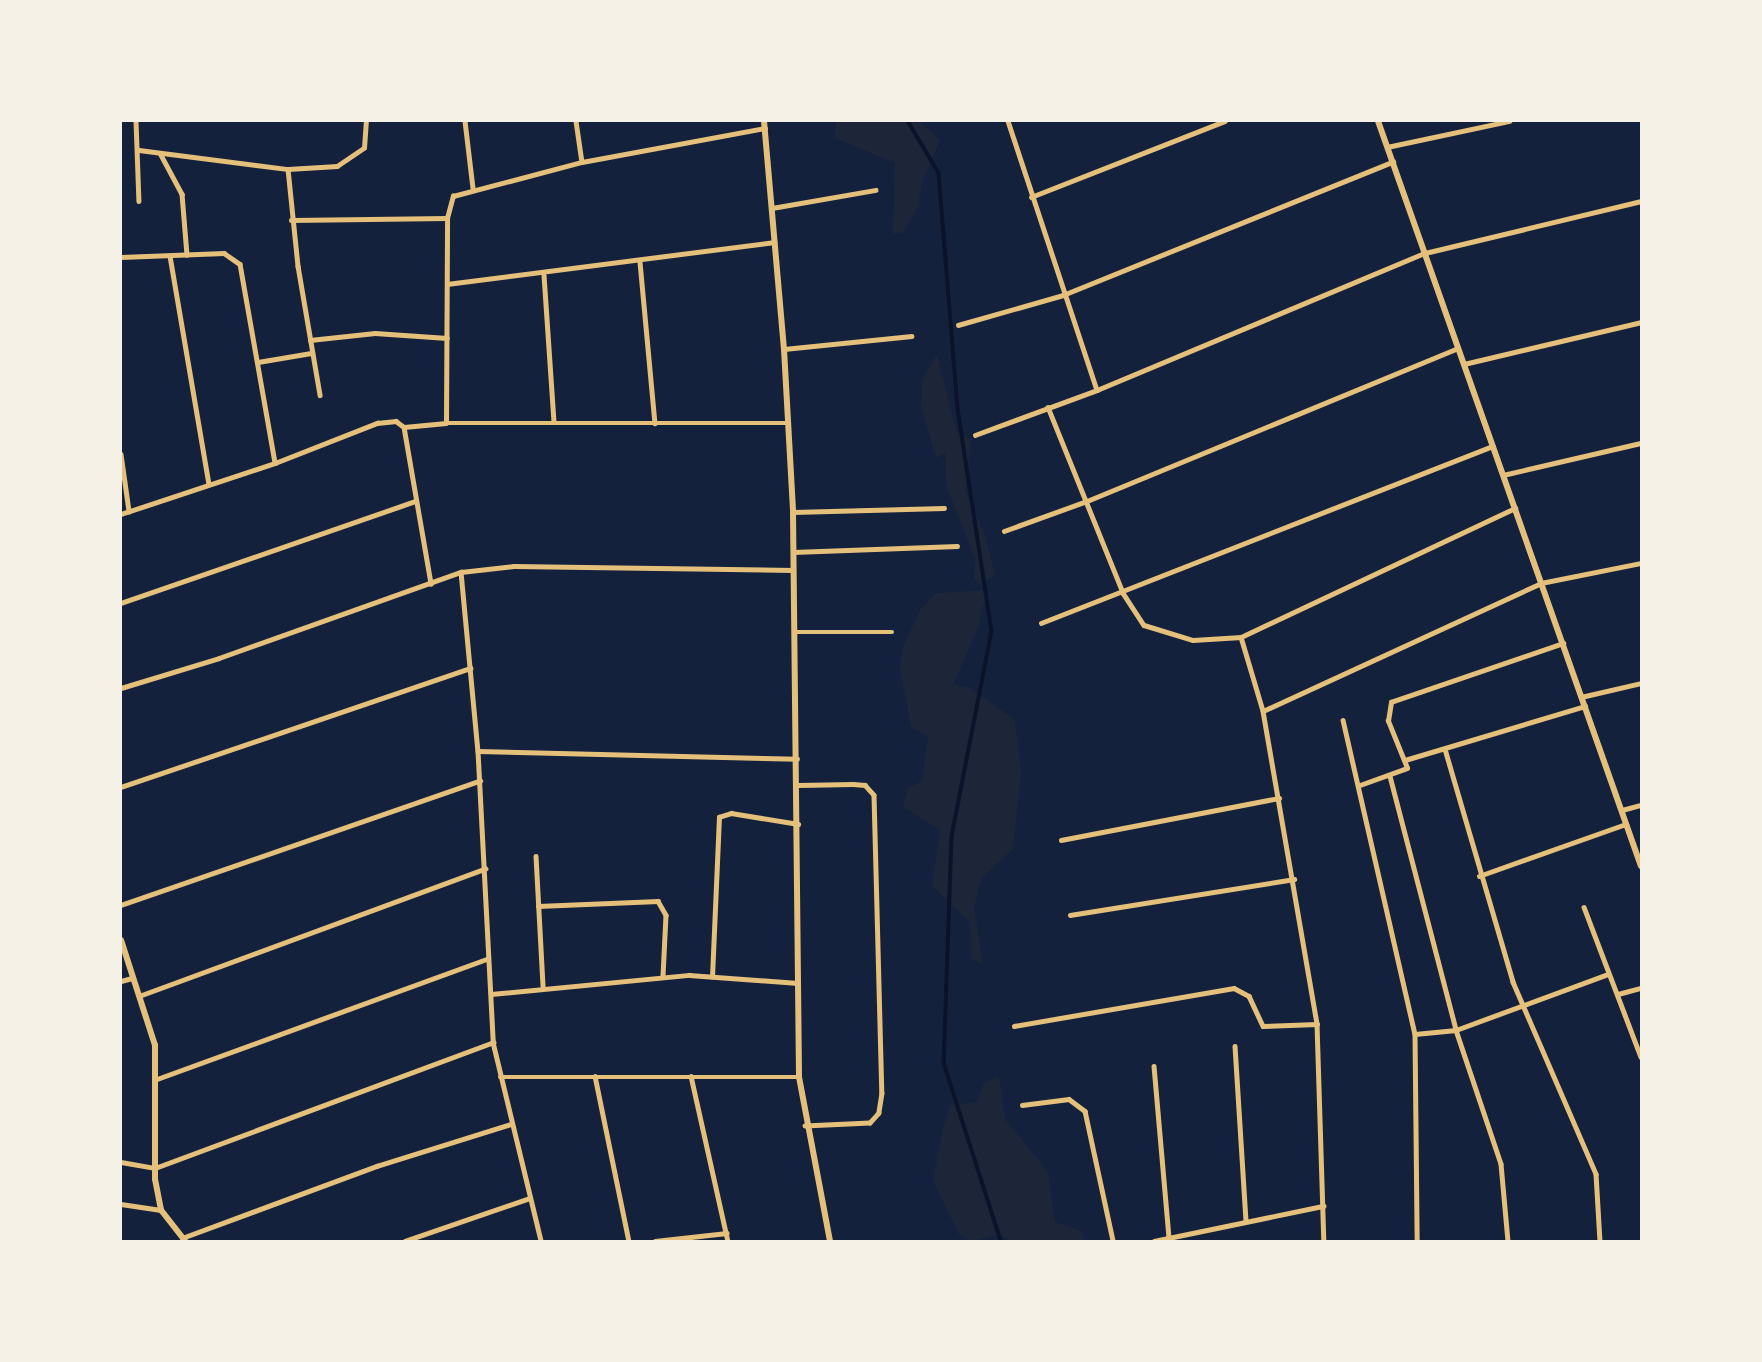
<!DOCTYPE html>
<html>
<head>
<meta charset="utf-8">
<style>
  body { margin:0 }
  #map { position:relative; width:1762px; height:1362px; overflow:hidden; background:#14213d; font-family:"Titillium Web",sans-serif }
  div>[style] { position:absolute }
  .green>* { inset:0; background:#1d2539 }
  .stream>* { height:3.5px; margin:-1.75px; padding:0 1.75px; transform-origin:1.75px; border-radius:1.75px; background:#0b132b }
  .minor>* { height:4.5px; margin:-2.25px; padding:0 2.25px; transform-origin:2.25px; border-radius:2.25px; background:#e5c07b }
  .tertiary>* { height:6px; margin:-3px; padding:0 3px; transform-origin:3px; border-radius:3px; background:#e5c07b }
  span { translate:-50% -50%; white-space:nowrap; text-align:center; line-height:1.15; -webkit-text-stroke:7px #f6f1e7; paint-order:stroke }
  .frame { position:absolute; inset:0; border:122px solid #f6f1e7; pointer-events:none }
</style>
</head>
<body>
<div id="map">
  <div class="green">
    <i style="clip-path:polygon(836px 121px,919px 121px,940px 140px,922px 182px,918px 206px,904px 232px,893px 234px,895px 163px,835px 138px)"></i>
    <i style="clip-path:polygon(937px 354px,957px 433px,971px 439px,965px 490px,985px 534px,995px 575px,980px 585px,974px 580px,975px 559px,946px 485px,945px 453px,936px 458px,921px 406px,922px 380px)"></i>
    <i style="clip-path:polygon(987px 590px,978px 627px,953px 685px,968px 687px,1015px 720px,1021px 773px,1013px 849px,981px 879px,974px 908px,983px 964px,971px 959px,970px 922px,932px 886px,940px 830px,903px 807px,908px 788px,922px 781px,928px 737px,911px 727px,900px 669px,903px 647px,920px 610px,936px 593px)"></i>
    <i style="clip-path:polygon(999px 1076px,1005px 1119px,1048px 1172px,1055px 1222px,1081px 1231px,1085px 1241px,1012px 1241px,999px 1235px,970px 1241px,959px 1234px,933px 1181px,943px 1128px,950px 1105px,977px 1102px,984px 1083px)"></i>
  </div>
  <div class="stream">
    <i style="left:908px;top:121px;width:61px;rotate:59.2deg"></i>
    <i style="left:939px;top:173px;width:237px;rotate:85.4deg"></i>
    <i style="left:958px;top:409px;width:225px;rotate:81.3deg"></i>
    <i style="left:992px;top:631px;width:210px;rotate:101deg"></i>
    <i style="left:952px;top:837px;width:226px;rotate:92deg"></i>
    <i style="left:944px;top:1063px;width:187px;rotate:72.2deg"></i>
  </div>
  <div class="minor">
    <i style="left:136px;top:121px;width:80px;rotate:87.9deg"></i>
    <i style="left:465px;top:121px;width:67px;rotate:83.2deg"></i>
    <i style="left:576px;top:121px;width:41px;rotate:81.7deg"></i>
    <i style="left:1008px;top:121px;width:283px;rotate:71.7deg"></i>
    <i style="left:1387px;top:147px;width:125px;rotate:-12deg"></i>
    <i style="left:139px;top:150px;width:150px;rotate:7.3deg"></i>
    <i style="left:288px;top:169px;width:49px;rotate:-3.5deg"></i>
    <i style="left:337px;top:166px;width:32px;rotate:-34deg"></i>
    <i style="left:364px;top:148px;width:27px;rotate:-86deg"></i>
    <i style="left:160px;top:153px;width:47px;rotate:61.8deg"></i>
    <i style="left:182px;top:194px;width:61px;rotate:85.3deg"></i>
    <i style="left:288px;top:169px;width:98px;rotate:84.1deg"></i>
    <i style="left:298px;top:266px;width:131px;rotate:80.3deg"></i>
    <i style="left:1031px;top:197px;width:208px;rotate:-21.4deg"></i>
    <i style="left:772px;top:208px;width:105px;rotate:-9.9deg"></i>
    <i style="left:291px;top:220px;width:156px;rotate:-0.7deg"></i>
    <i style="left:170px;top:256px;width:231px;rotate:80.3deg"></i>
    <i style="left:121px;top:257px;width:103px;rotate:-2.2deg"></i>
    <i style="left:224px;top:253px;width:19px;rotate:35deg"></i>
    <i style="left:240px;top:264px;width:202px;rotate:80deg"></i>
    <i style="left:640px;top:262px;width:162px;rotate:84.7deg"></i>
    <i style="left:544px;top:275px;width:147px;rotate:86.1deg"></i>
    <i style="left:447px;top:284px;width:330px;rotate:-7.3deg"></i>
    <i style="left:958px;top:325px;width:109px;rotate:-15.9deg"></i>
    <i style="left:1063px;top:295px;width:356px;rotate:-22deg"></i>
    <i style="left:310px;top:340px;width:65px;rotate:-6.1deg"></i>
    <i style="left:375px;top:333px;width:72px;rotate:4deg"></i>
    <i style="left:784px;top:349px;width:128px;rotate:-5.8deg"></i>
    <i style="left:258px;top:362px;width:55px;rotate:-9.5deg"></i>
    <i style="left:1464px;top:364px;width:182px;rotate:-13.3deg"></i>
    <i style="left:1048px;top:407px;width:201px;rotate:68deg"></i>
    <i style="left:1123px;top:593px;width:38px;rotate:57deg"></i>
    <i style="left:1144px;top:625px;width:51px;rotate:17deg"></i>
    <i style="left:1193px;top:640px;width:48px;rotate:-3.6deg"></i>
    <i style="left:1241px;top:637px;width:303px;rotate:-25.2deg"></i>
    <i style="left:446px;top:423px;width:205px;rotate:-89.7deg"></i>
    <i style="left:447px;top:218px;width:23px;rotate:-75deg"></i>
    <i style="left:453px;top:196px;width:133px;rotate:-14.8deg"></i>
    <i style="left:582px;top:162px;width:186px;rotate:-10.5deg"></i>
    <i style="left:404px;top:427px;width:42px;rotate:-5.4deg"></i>
    <i style="left:446px;top:423px;width:342px"></i>
    <i style="left:975px;top:435px;width:130px;rotate:-20.2deg"></i>
    <i style="left:1097px;top:390px;width:355px;rotate:-22.7deg"></i>
    <i style="left:1425px;top:253px;width:222px;rotate:-13.5deg"></i>
    <i style="left:121px;top:454px;width:58px;rotate:82deg"></i>
    <i style="left:1503px;top:475px;width:142px;rotate:-13.1deg"></i>
    <i style="left:793px;top:512px;width:151px;rotate:-1.5deg"></i>
    <i style="left:121px;top:514px;width:162px;rotate:-18.3deg"></i>
    <i style="left:275px;top:463px;width:110px;rotate:-21.4deg"></i>
    <i style="left:377px;top:423px;width:19px;rotate:-6deg"></i>
    <i style="left:396px;top:421px;width:10px;rotate:37deg"></i>
    <i style="left:404px;top:427px;width:159px;rotate:80.2deg"></i>
    <i style="left:1004px;top:531px;width:88px;rotate:-19.9deg"></i>
    <i style="left:1087px;top:501px;width:401px;rotate:-22.4deg"></i>
    <i style="left:793px;top:552px;width:164px;rotate:-2.1deg"></i>
    <i style="left:461px;top:572px;width:180px;rotate:84.6deg"></i>
    <i style="left:478px;top:751px;width:291px;rotate:87deg"></i>
    <i style="left:493px;top:1042px;width:205px;rotate:76.4deg"></i>
    <i style="left:121px;top:603px;width:312px;rotate:-19.1deg"></i>
    <i style="left:1041px;top:623px;width:485px;rotate:-21.4deg"></i>
    <i style="left:795px;top:632px;width:97px"></i>
    <i style="left:1241px;top:637px;width:77px;rotate:73.4deg"></i>
    <i style="left:1263px;top:711px;width:318px;rotate:80.2deg"></i>
    <i style="left:1317px;top:1024px;width:217px;rotate:88.2deg"></i>
    <i style="left:121px;top:688px;width:102px;rotate:-17deg"></i>
    <i style="left:219px;top:658px;width:257px;rotate:-19.6deg"></i>
    <i style="left:461px;top:572px;width:53px;rotate:-6.5deg"></i>
    <i style="left:514px;top:566px;width:279px;rotate:0.8deg"></i>
    <i style="left:1581px;top:697px;width:62px;rotate:-13.1deg"></i>
    <i style="left:1263px;top:711px;width:306px;rotate:-24.7deg"></i>
    <i style="left:1541px;top:583px;width:102px;rotate:-11.3deg"></i>
    <i style="left:1343px;top:720px;width:322px;rotate:77.1deg"></i>
    <i style="left:1415px;top:1034px;width:207px;rotate:89.4deg"></i>
    <i style="left:1445px;top:749px;width:243px;rotate:73.7deg"></i>
    <i style="left:1513px;top:982px;width:209px;rotate:66.6deg"></i>
    <i style="left:1596px;top:1174px;width:67px;rotate:86.6deg"></i>
    <i style="left:478px;top:751px;width:319px;rotate:1.4deg"></i>
    <i style="left:1405px;top:760px;width:188px;rotate:-16.7deg"></i>
    <i style="left:1390px;top:776px;width:262px;rotate:75.4deg"></i>
    <i style="left:1456px;top:1030px;width:141px;rotate:71.4deg"></i>
    <i style="left:1501px;top:1164px;width:77px;rotate:84.8deg"></i>
    <i style="left:798px;top:785px;width:55px;rotate:-1deg"></i>
    <i style="left:853px;top:784px;width:12px;rotate:5deg"></i>
    <i style="left:865px;top:785px;width:13px;rotate:48deg"></i>
    <i style="left:874px;top:795px;width:298px;rotate:88.5deg"></i>
    <i style="left:882px;top:1093px;width:20px;rotate:99deg"></i>
    <i style="left:879px;top:1113px;width:13px;rotate:132deg"></i>
    <i style="left:870px;top:1123px;width:65px;rotate:177.4deg"></i>
    <i style="left:1360px;top:785px;width:50px;rotate:-19.9deg"></i>
    <i style="left:1407px;top:768px;width:51px;rotate:-112deg"></i>
    <i style="left:1388px;top:721px;width:19px;rotate:-81deg"></i>
    <i style="left:1391px;top:702px;width:182px;rotate:-18.9deg"></i>
    <i style="left:121px;top:787px;width:369px;rotate:-18.8deg"></i>
    <i style="left:1622px;top:810px;width:20px;rotate:-15deg"></i>
    <i style="left:1061px;top:840px;width:222px;rotate:-10.9deg"></i>
    <i style="left:536px;top:856px;width:130px;rotate:86.9deg"></i>
    <i style="left:1479px;top:876px;width:156px;rotate:-19.5deg"></i>
    <i style="left:121px;top:905px;width:380px;rotate:-19.1deg"></i>
    <i style="left:538px;top:906px;width:120px;rotate:-2.4deg"></i>
    <i style="left:658px;top:901px;width:16px;rotate:60deg"></i>
    <i style="left:666px;top:915px;width:62px;rotate:92.8deg"></i>
    <i style="left:1584px;top:907px;width:160px;rotate:69.2deg"></i>
    <i style="left:1070px;top:915px;width:227px;rotate:-9.1deg"></i>
    <i style="left:712px;top:977px;width:160px;rotate:-87.5deg"></i>
    <i style="left:719px;top:817px;width:13px;rotate:-18deg"></i>
    <i style="left:731px;top:813px;width:68px;rotate:9.3deg"></i>
    <i style="left:121px;top:981px;width:11px;rotate:-15deg"></i>
    <i style="left:491px;top:994px;width:199px;rotate:-5.5deg"></i>
    <i style="left:689px;top:975px;width:109px;rotate:4.2deg"></i>
    <i style="left:1618px;top:994px;width:24px;rotate:-15deg"></i>
    <i style="left:139px;top:996px;width:369px;rotate:-20.2deg"></i>
    <i style="left:1014px;top:1026px;width:223px;rotate:-9.8deg"></i>
    <i style="left:1234px;top:988px;width:17px;rotate:28deg"></i>
    <i style="left:1249px;top:996px;width:33px;rotate:65deg"></i>
    <i style="left:1263px;top:1026px;width:54px;rotate:-2.1deg"></i>
    <i style="left:1415px;top:1034px;width:41px;rotate:-5.6deg"></i>
    <i style="left:1456px;top:1030px;width:162px;rotate:-20.2deg"></i>
    <i style="left:1235px;top:1046px;width:174px;rotate:86.4deg"></i>
    <i style="left:1154px;top:1066px;width:171px;rotate:85deg"></i>
    <i style="left:595px;top:1076px;width:168px;rotate:78.4deg"></i>
    <i style="left:691px;top:1076px;width:169px;rotate:77.4deg"></i>
    <i style="left:500px;top:1077px;width:299px"></i>
    <i style="left:157px;top:1079px;width:351px;rotate:-20deg"></i>
    <i style="left:1022px;top:1105px;width:47px;rotate:-7.3deg"></i>
    <i style="left:1069px;top:1099px;width:20px;rotate:37deg"></i>
    <i style="left:1085px;top:1111px;width:133px;rotate:77.8deg"></i>
    <i style="left:121px;top:1162px;width:35px;rotate:10deg"></i>
    <i style="left:155px;top:1168px;width:361px;rotate:-20.4deg"></i>
    <i style="left:121px;top:1204px;width:40px;rotate:8.5deg"></i>
    <i style="left:182px;top:1238px;width:208px;rotate:-20.3deg"></i>
    <i style="left:377px;top:1166px;width:140px;rotate:-17.4deg"></i>
    <i style="left:405px;top:1241px;width:132px;rotate:-19deg"></i>
    <i style="left:655px;top:1241px;width:72px;rotate:-6.3deg"></i>
    <i style="left:1154px;top:1241px;width:173px;rotate:-11.7deg"></i>
  </div>
  <div class="tertiary">
    <i style="left:764px;top:121px;width:229px;rotate:85deg"></i>
    <i style="left:784px;top:349px;width:163px;rotate:86.8deg"></i>
    <i style="left:793px;top:512px;width:565px;rotate:89.39deg"></i>
    <i style="left:799px;top:1077px;width:167px;rotate:79.3deg"></i>
    <i style="left:1378px;top:121px;width:790px;rotate:70.56deg"></i>
    <i style="left:121px;top:940px;width:110px;rotate:72.1deg"></i>
    <i style="left:155px;top:1045px;width:134px;rotate:90deg"></i>
    <i style="left:155px;top:1179px;width:32px;rotate:79deg"></i>
    <i style="left:161px;top:1210px;width:39px;rotate:52deg"></i>
  </div>
  <div class="frame"></div>
</div>
</body>
</html>
